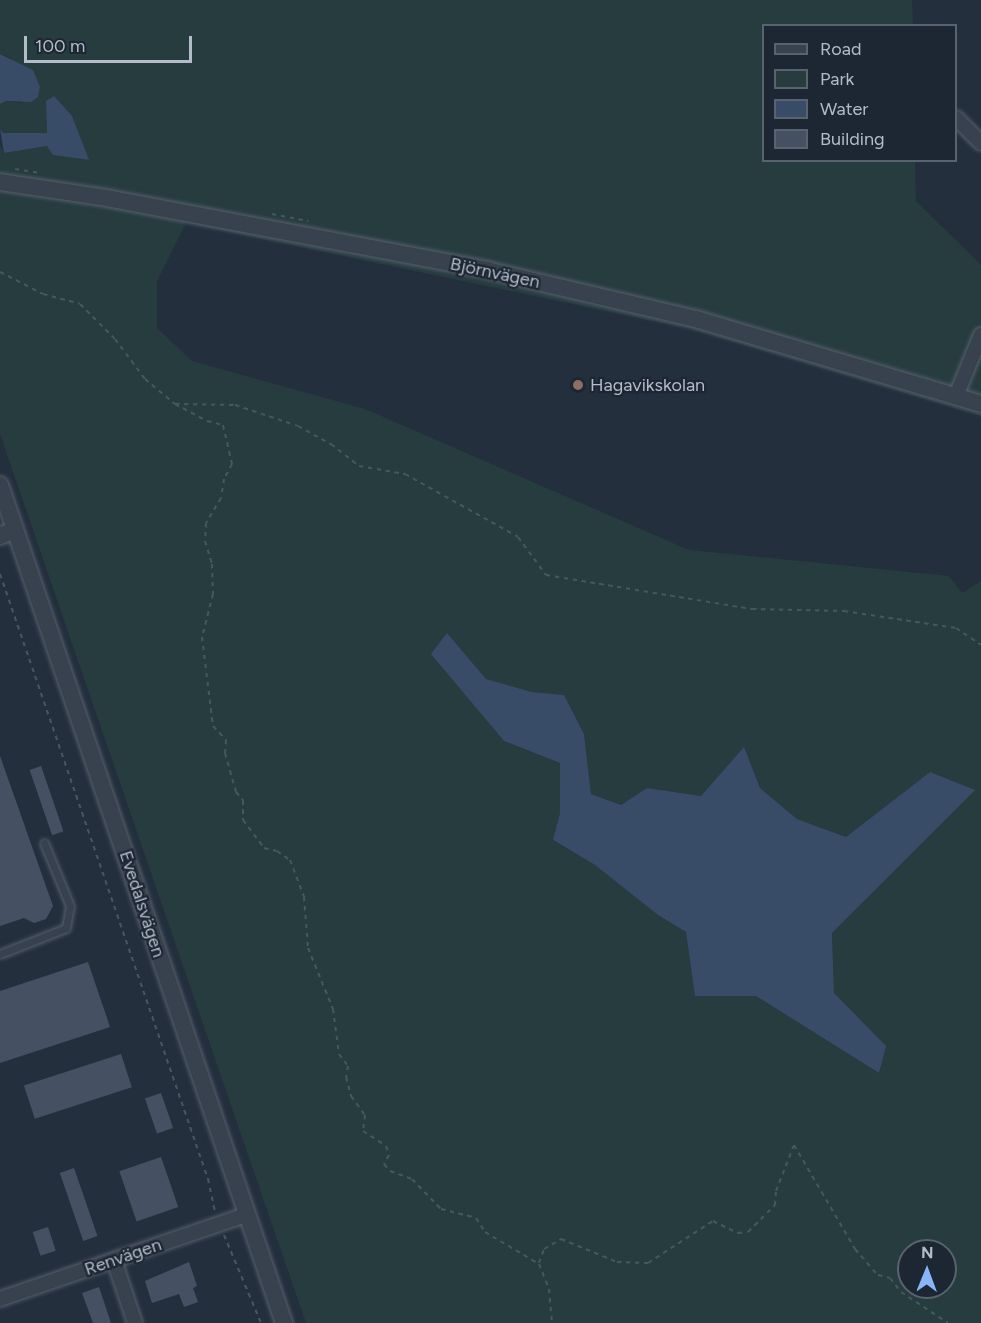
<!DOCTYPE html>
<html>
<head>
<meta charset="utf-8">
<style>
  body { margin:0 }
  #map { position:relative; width:981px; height:1323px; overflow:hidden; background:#242f3e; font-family:Figtree,sans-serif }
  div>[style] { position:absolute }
  .green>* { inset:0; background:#263c3f }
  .water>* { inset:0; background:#394c67 }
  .building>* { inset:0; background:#455162; transform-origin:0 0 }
  .path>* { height:2px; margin-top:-1px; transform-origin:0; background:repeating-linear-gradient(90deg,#44595c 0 4.5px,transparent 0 9px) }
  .roads { filter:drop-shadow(0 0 2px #565f6c) drop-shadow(0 0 2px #565f6c) }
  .service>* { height:7px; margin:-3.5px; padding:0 3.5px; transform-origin:3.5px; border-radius:3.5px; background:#38414e }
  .minor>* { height:14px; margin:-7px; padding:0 7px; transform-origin:7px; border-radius:7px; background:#38414e }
  .tertiary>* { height:16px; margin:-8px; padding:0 8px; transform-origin:8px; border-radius:8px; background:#38414e }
  .dots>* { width:16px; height:16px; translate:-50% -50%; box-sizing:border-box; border:3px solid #1d2633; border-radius:50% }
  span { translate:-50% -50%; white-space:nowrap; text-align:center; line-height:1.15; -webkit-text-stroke:4.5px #1d2633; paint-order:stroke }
  .street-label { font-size:18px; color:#b4bcc9 }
  .poi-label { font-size:18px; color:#b4bcc9 }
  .left { translate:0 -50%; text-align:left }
  .legend { position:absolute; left:762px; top:24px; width:195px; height:138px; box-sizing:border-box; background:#1d2633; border:2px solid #59626f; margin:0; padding:8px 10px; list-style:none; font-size:18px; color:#b4bcc9 }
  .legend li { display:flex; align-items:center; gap:12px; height:30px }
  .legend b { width:30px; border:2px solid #59626f }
  .north { position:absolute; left:897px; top:1239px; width:60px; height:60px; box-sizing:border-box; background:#1d2633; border:2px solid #59626f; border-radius:50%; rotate:1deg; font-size:16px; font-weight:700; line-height:24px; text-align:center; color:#b4bcc9 }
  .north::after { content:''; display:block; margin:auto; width:21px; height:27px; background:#8ab4f8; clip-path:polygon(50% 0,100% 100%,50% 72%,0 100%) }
  .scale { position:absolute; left:24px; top:36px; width:168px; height:27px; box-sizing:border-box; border:3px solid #b4bcc9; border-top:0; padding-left:8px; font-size:18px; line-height:21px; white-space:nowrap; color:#b4bcc9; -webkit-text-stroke:4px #1d2633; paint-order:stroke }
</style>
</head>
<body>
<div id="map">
  <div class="green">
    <i style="clip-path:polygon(evenodd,0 0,912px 0,913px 25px,764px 26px,764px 160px,915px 161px,916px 201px,981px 265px,981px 416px,691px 329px,186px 223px,157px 281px,157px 328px,192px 361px,365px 409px,689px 550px,949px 576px,962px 593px,981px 581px,981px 1323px,306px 1323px,0 434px,0 145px,4px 153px,48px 146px,53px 155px,88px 160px,46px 101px,47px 133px,3px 133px,0 129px,0 104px,6px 101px,23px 103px,11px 58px,0 54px,0 0,447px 633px,486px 679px,532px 692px,564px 695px,584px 734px,591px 794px,621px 805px,647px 788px,701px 796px,744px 748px,760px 788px,797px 819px,846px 837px,930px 772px,974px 790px,832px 933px,834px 993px,885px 1046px,879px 1073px,756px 996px,695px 995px,686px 932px,658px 915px,595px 865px,553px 841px,560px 813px,560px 763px,504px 741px,432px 654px,447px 633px,0 0,909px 1251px,945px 1251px,945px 1287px,909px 1287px,909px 1251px)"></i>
  </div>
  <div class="water">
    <i style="clip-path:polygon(0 54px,33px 70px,40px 87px,38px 97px,31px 102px,6px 101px,0 104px)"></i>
    <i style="clip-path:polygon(54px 96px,72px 116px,89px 160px,53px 155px,47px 146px,4px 153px,0 129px,3px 133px,47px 133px,46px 101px)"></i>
    <i style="clip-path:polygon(447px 633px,486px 679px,532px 692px,564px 695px,584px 734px,591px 794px,621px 805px,647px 788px,701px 796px,744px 747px,760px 788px,797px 819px,846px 837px,930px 772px,975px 790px,832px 933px,834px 993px,886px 1046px,879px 1073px,756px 996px,695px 996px,686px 932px,658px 915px,595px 865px,553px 840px,560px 813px,560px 763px,504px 741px,431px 654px)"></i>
  </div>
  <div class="building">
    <i style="clip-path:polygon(0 756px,53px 906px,46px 919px,34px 923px,24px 918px,0 926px)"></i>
    <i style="left:41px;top:766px;width:69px;height:12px;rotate:71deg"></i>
    <i style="clip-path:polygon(88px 962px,110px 1027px,0 1063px,0 991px)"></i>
    <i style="left:121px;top:1054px;width:35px;height:102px;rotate:72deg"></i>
    <i style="left:161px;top:1093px;width:37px;height:17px;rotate:71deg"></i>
    <i style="left:161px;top:1157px;width:53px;height:44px;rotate:71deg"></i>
    <i style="left:74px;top:1168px;width:72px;height:15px;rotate:71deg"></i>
    <i style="left:48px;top:1227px;width:25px;height:16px;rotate:72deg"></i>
    <i style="clip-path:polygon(189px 1262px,197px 1286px,193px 1288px,198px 1302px,184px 1307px,179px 1294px,152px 1303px,145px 1281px)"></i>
    <i style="clip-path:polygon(99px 1287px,111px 1323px,93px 1323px,82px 1293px)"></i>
  </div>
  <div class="path">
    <i style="left:15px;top:169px;width:24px;rotate:9deg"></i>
    <i style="left:272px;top:214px;width:37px;rotate:11deg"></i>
    <i style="left:0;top:272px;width:48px;rotate:27.1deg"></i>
    <i style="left:43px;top:294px;width:38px;rotate:15deg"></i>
    <i style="left:80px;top:304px;width:49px;rotate:45deg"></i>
    <i style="left:115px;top:339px;width:50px;rotate:53.1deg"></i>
    <i style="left:145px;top:379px;width:39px;rotate:40deg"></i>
    <i style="left:175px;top:404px;width:60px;rotate:1deg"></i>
    <i style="left:235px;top:405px;width:66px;rotate:18.4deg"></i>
    <i style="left:298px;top:426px;width:38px;rotate:29deg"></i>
    <i style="left:331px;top:444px;width:36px;rotate:38deg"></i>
    <i style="left:359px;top:466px;width:47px;rotate:9.9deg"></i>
    <i style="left:405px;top:474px;width:129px;rotate:29.1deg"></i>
    <i style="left:518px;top:537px;width:47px;rotate:53.6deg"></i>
    <i style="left:546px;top:575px;width:209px;rotate:9.4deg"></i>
    <i style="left:752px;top:609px;width:92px;rotate:1.2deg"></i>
    <i style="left:844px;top:611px;width:113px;rotate:8.6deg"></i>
    <i style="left:956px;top:628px;width:30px;rotate:34deg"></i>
    <i style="left:175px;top:404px;width:36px;rotate:28deg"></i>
    <i style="left:207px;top:421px;width:16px;rotate:14deg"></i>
    <i style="left:223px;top:425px;width:40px;rotate:77deg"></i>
    <i style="left:232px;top:464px;width:17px;rotate:118deg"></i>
    <i style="left:224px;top:479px;width:19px;rotate:99deg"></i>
    <i style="left:221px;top:498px;width:29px;rotate:121deg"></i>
    <i style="left:206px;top:523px;width:18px;rotate:93deg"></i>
    <i style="left:205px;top:541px;width:24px;rotate:73deg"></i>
    <i style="left:212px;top:564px;width:30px;rotate:88deg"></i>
    <i style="left:213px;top:594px;width:44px;rotate:104.3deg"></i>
    <i style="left:202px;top:637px;width:90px;rotate:83deg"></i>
    <i style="left:213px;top:726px;width:19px;rotate:47deg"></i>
    <i style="left:226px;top:740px;width:13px;rotate:94deg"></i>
    <i style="left:225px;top:753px;width:41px;rotate:74.2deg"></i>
    <i style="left:236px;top:792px;width:11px;rotate:49deg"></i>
    <i style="left:243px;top:800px;width:20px;rotate:90deg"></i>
    <i style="left:243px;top:820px;width:35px;rotate:53deg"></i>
    <i style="left:264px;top:848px;width:13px;rotate:13deg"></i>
    <i style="left:277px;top:851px;width:16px;rotate:35deg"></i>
    <i style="left:290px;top:860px;width:40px;rotate:69deg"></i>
    <i style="left:304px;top:897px;width:51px;rotate:85.5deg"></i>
    <i style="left:308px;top:948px;width:66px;rotate:67.7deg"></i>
    <i style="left:333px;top:1009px;width:45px;rotate:82.4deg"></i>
    <i style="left:339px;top:1054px;width:15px;rotate:53deg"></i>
    <i style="left:348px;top:1066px;width:11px;rotate:100deg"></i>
    <i style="left:346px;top:1077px;width:20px;rotate:75deg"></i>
    <i style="left:351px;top:1096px;width:24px;rotate:54deg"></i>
    <i style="left:365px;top:1115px;width:16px;rotate:97deg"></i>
    <i style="left:363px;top:1131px;width:27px;rotate:33deg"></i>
    <i style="left:386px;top:1146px;width:9px;rotate:72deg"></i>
    <i style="left:389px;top:1155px;width:10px;rotate:119deg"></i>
    <i style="left:384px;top:1164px;width:9px;rotate:49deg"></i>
    <i style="left:390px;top:1171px;width:23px;rotate:20deg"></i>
    <i style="left:412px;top:1179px;width:42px;rotate:46deg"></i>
    <i style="left:441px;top:1209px;width:36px;rotate:14deg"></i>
    <i style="left:476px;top:1218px;width:17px;rotate:57deg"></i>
    <i style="left:485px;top:1232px;width:63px;rotate:30.7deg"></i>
    <i style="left:539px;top:1264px;width:27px;rotate:68deg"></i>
    <i style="left:549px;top:1289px;width:34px;rotate:85deg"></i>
    <i style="left:0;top:574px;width:640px;rotate:71.03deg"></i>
    <i style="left:208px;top:1179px;width:34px;rotate:78deg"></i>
    <i style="left:224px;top:1235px;width:95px;rotate:67.2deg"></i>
    <i style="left:539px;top:1263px;width:15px;rotate:-70deg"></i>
    <i style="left:544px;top:1249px;width:20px;rotate:-30deg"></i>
    <i style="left:561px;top:1239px;width:61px;rotate:22.3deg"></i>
    <i style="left:617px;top:1262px;width:31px;rotate:2deg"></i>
    <i style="left:648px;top:1263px;width:77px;rotate:-32.9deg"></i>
    <i style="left:713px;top:1221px;width:28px;rotate:26deg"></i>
    <i style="left:738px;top:1233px;width:10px;rotate:-6deg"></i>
    <i style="left:748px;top:1232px;width:38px;rotate:-45deg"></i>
    <i style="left:775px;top:1205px;width:14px;rotate:-86deg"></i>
    <i style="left:776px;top:1191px;width:49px;rotate:-68.6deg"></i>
    <i style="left:794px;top:1145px;width:121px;rotate:59.6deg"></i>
    <i style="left:855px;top:1249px;width:35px;rotate:49deg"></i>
    <i style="left:878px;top:1275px;width:12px;rotate:14deg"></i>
    <i style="left:890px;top:1278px;width:18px;rotate:52deg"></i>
    <i style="left:901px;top:1292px;width:56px;rotate:33.4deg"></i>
  </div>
  <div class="roads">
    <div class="service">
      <i style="left:0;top:954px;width:71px;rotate:-21.5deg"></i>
      <i style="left:66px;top:928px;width:22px;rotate:-80deg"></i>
      <i style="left:70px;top:906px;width:68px;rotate:-112.4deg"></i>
    </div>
    <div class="minor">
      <i style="left:956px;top:118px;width:35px;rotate:45deg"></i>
      <i style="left:956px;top:396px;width:66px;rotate:-67.7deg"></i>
      <i style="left:114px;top:1260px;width:66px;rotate:71.6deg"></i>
      <i style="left:0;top:1299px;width:260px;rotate:-18.9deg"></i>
    </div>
    <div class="tertiary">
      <i style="left:0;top:182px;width:108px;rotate:8.5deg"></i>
      <i style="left:107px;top:198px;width:387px;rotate:10.7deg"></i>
      <i style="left:487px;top:270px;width:215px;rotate:13.2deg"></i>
      <i style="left:696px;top:319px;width:297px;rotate:16.6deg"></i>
      <i style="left:0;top:485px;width:885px;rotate:71.28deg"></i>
      <i style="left:0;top:536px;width:16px;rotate:-22deg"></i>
    </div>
  </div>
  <div class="dots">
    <i style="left:578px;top:385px;background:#8d6e63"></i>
  </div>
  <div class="street-label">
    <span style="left:495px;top:273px;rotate:12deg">Björnvägen</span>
    <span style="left:142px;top:904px;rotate:72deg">Evedalsvägen</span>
    <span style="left:123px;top:1257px;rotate:-19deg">Renvägen</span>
  </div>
  <div class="poi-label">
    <span class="left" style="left:590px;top:385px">Hagavikskolan</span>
  </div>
  <ul class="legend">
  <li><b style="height:8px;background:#38414e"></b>Road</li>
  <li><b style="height:16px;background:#263c3f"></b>Park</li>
  <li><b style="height:16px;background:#394c67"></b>Water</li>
  <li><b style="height:16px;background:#455162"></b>Building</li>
  </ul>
  <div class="north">N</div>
  <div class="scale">100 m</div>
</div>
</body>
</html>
